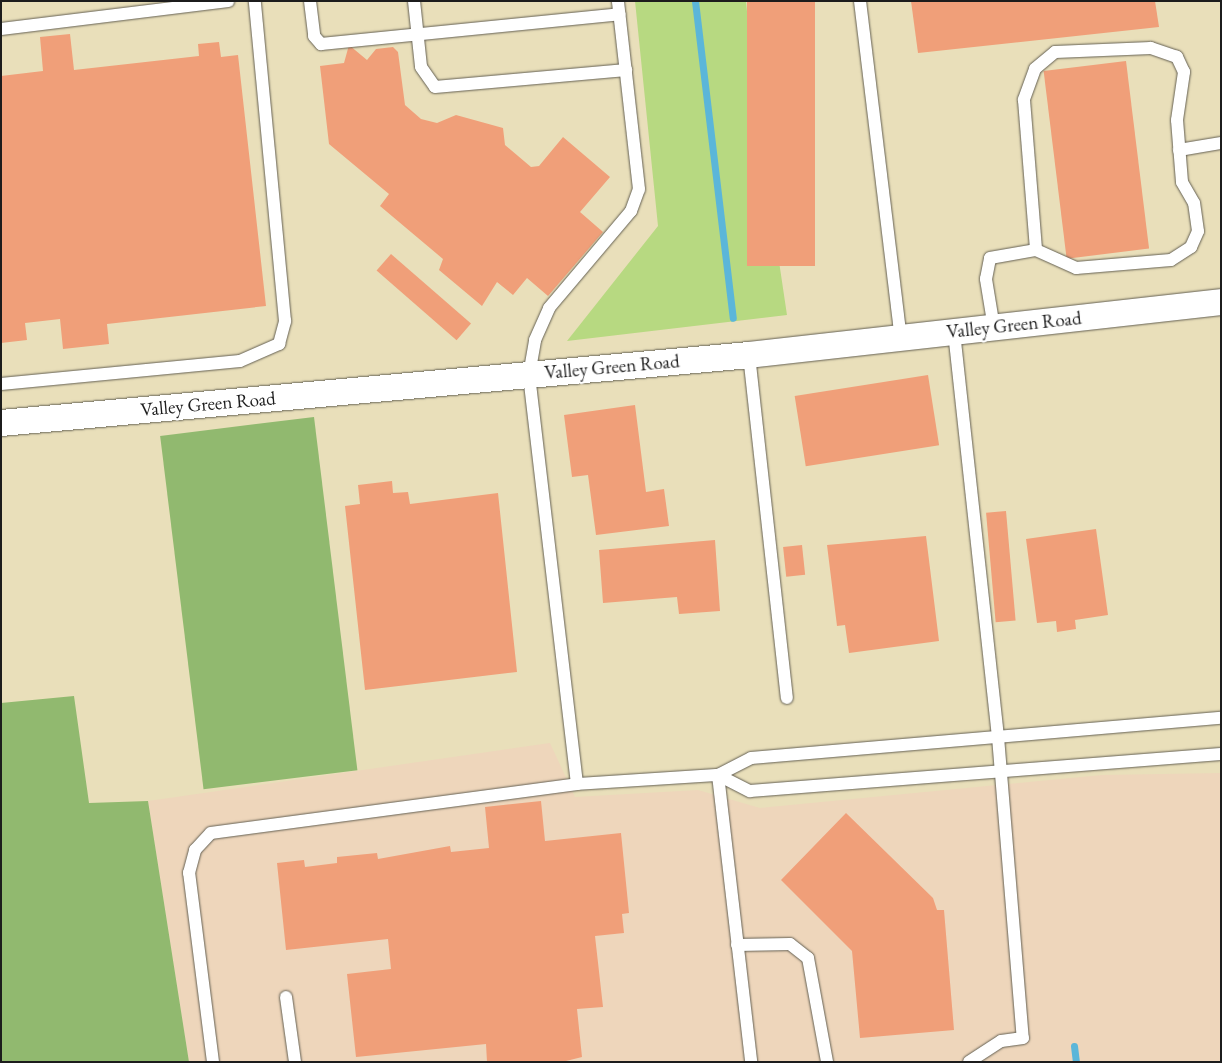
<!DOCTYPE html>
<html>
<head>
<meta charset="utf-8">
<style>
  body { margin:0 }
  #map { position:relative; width:1222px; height:1063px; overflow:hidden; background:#e9dfba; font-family:"EB Garamond",serif }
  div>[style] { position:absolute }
  .built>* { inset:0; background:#eed6bb }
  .green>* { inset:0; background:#b7d981 }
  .forest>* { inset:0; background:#91b96f; transform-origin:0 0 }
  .stream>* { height:7px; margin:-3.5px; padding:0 3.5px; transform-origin:3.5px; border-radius:3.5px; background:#5bb6d9 }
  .building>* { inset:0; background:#f09f79; transform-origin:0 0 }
  .roads { filter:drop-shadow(0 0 1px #646053) drop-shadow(0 0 1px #646053) }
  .service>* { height:12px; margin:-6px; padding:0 6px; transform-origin:6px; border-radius:6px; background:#fff }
  .minor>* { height:26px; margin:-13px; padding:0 13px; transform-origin:13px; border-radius:13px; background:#fff }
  span { translate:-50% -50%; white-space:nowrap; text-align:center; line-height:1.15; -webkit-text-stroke:4.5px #fff; paint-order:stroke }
  .street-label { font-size:19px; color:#1c1c1c }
  .frame { position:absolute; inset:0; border:2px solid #1c1c1c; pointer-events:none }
</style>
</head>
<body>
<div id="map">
  <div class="built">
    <i style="clip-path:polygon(550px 743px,575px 797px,698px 790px,760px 808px,1102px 775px,1221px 773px,1221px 1062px,189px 1062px,148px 801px)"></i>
  </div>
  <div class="green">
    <i style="clip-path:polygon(635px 1px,746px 1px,757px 114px,787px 315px,567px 341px,658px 226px)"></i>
  </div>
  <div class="forest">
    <i style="left:314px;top:417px;width:356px;height:155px;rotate:83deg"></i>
    <i style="clip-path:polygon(74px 696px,89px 803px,148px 801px,189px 1062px,1px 1062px,1px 703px)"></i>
  </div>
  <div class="stream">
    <i style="left:695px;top:1px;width:319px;rotate:83.2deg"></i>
    <i style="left:1074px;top:1046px;width:16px;rotate:83deg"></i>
  </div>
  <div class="building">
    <i style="left:747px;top:1px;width:68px;height:265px"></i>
    <i style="clip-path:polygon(911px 1px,1155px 1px,1159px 27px,918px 53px)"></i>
    <i style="clip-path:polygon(70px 34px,74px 70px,199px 56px,198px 44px,219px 42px,221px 57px,238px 55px,266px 306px,107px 324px,109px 344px,63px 349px,60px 319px,25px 323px,27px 340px,1px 343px,1px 76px,43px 71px,40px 37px)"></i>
    <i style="clip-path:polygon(349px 45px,367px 60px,376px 49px,393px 47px,398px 52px,405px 105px,421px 119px,437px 123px,456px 115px,503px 128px,505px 145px,531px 167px,539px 166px,563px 137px,610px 177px,580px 212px,603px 232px,548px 296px,527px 278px,513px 295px,497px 282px,482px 306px,439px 270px,443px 259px,380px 206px,389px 194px,329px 144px,320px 66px,344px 63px)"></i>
    <i style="left:1126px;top:61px;width:189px;height:83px;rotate:83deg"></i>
    <i style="left:391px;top:254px;width:106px;height:22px;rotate:41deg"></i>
    <i style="left:928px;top:375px;width:71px;height:135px;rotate:81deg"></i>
    <i style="clip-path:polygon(635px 405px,646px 492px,664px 489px,669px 526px,596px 535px,588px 475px,572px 477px,564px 415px)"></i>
    <i style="clip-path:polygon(392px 481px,393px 493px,408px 492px,410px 504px,498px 493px,517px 672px,365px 690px,345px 506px,360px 504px,358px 485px)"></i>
    <i style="left:1006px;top:511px;width:110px;height:20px;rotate:85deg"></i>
    <i style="clip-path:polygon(1096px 529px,1108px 615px,1075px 620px,1076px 629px,1057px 632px,1056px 621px,1037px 623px,1026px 539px)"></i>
    <i style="clip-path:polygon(926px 536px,939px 641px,849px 653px,845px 625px,837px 626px,827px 545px)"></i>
    <i style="clip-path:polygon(715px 540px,720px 611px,679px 614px,677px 597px,603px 603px,599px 550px)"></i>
    <i style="left:802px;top:545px;width:30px;height:19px;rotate:84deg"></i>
    <i style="clip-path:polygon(541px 801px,545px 841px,621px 833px,629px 913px,622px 914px,624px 933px,595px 936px,603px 1007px,577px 1009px,582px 1057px,562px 1062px,487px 1062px,486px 1044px,356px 1057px,347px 974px,391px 969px,388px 939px,286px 950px,277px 863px,304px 860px,305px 867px,337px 863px,337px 857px,377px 853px,378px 859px,450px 846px,451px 852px,489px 848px,485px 807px)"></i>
    <i style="clip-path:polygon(846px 813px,933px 898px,937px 910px,944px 910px,954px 1030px,860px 1038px,852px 951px,781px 880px)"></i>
  </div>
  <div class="roads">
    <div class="service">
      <i style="left:310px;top:1px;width:35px;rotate:83deg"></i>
      <i style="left:314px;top:36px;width:11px;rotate:49deg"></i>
      <i style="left:321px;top:44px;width:300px;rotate:-5.7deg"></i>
      <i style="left:414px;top:1px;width:66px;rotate:83.9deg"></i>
      <i style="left:421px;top:67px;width:24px;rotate:55deg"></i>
      <i style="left:435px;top:87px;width:192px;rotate:-5.1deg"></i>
      <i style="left:860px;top:1px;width:339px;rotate:83.1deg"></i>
      <i style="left:1px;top:29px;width:229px;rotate:-7deg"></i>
      <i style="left:1179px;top:150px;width:43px;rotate:-9.5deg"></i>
      <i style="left:994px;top:328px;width:50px;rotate:-99.3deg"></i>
      <i style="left:986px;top:279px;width:21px;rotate:-79deg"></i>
      <i style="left:990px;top:258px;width:47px;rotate:-9.9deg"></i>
      <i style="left:1036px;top:250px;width:44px;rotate:24.2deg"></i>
      <i style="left:1076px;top:268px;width:95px;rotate:-4.8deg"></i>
      <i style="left:1171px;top:260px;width:24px;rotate:-33deg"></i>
      <i style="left:1191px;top:247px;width:17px;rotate:-66deg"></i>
      <i style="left:1198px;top:231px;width:28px;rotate:-98deg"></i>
      <i style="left:1194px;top:203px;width:24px;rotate:-120deg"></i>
      <i style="left:1182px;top:182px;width:62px;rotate:-94.6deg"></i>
      <i style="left:1177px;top:120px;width:49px;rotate:-81.7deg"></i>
      <i style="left:1184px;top:72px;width:17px;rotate:-115deg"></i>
      <i style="left:1177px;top:57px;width:28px;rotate:-161deg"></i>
      <i style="left:1151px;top:48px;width:96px;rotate:177.6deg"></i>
      <i style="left:1055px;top:52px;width:26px;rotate:140deg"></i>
      <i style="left:1035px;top:69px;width:33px;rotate:110deg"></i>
      <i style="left:1024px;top:100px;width:150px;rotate:85.4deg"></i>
      <i style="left:954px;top:332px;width:407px;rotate:83.8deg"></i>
      <i style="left:998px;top:737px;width:302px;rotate:85.3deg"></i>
      <i style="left:1023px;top:1038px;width:22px;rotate:172deg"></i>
      <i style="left:1001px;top:1041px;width:38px;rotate:147deg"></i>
      <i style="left:749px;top:355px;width:345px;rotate:83.7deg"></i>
      <i style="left:1px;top:384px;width:240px;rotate:-5.5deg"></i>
      <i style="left:240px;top:361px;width:43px;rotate:-23.6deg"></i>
      <i style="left:279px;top:344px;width:24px;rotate:-75deg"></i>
      <i style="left:285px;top:321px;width:321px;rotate:-95.4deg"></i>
      <i style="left:718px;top:775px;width:37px;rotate:-27deg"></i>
      <i style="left:751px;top:758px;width:472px;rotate:-4.9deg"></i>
      <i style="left:718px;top:775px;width:36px;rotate:27deg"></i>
      <i style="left:750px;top:791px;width:472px;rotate:-4.5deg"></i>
      <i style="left:577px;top:784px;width:412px;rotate:-96.7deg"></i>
      <i style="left:529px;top:375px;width:36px;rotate:-80deg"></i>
      <i style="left:535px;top:340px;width:35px;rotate:-66deg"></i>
      <i style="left:549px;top:308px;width:127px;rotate:-49.8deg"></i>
      <i style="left:631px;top:211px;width:23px;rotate:-70deg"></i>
      <i style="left:639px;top:189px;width:189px;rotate:-96.4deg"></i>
      <i style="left:737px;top:945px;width:53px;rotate:-1.1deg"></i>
      <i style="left:790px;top:944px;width:23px;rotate:38deg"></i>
      <i style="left:808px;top:958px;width:106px;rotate:79.6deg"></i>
      <i style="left:286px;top:997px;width:66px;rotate:82.1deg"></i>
      <i style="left:213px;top:1062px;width:191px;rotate:-97.2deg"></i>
      <i style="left:189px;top:873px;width:24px;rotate:-75deg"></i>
      <i style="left:195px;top:850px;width:23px;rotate:-47deg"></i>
      <i style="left:211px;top:833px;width:369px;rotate:-7.6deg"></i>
      <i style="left:577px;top:784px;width:141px;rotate:-3.7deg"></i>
      <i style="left:718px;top:775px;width:289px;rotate:83.4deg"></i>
    </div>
    <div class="minor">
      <i style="left:1px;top:423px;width:751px;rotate:-5.19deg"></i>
      <i style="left:749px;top:355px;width:475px;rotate:-6.4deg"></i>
    </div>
  </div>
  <div class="street-label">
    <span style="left:1014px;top:325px;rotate:-6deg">Valley Green Road</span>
    <span style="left:612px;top:367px;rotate:-5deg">Valley Green Road</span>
    <span style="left:208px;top:404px;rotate:-5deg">Valley Green Road</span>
  </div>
  <div class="frame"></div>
</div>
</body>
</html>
